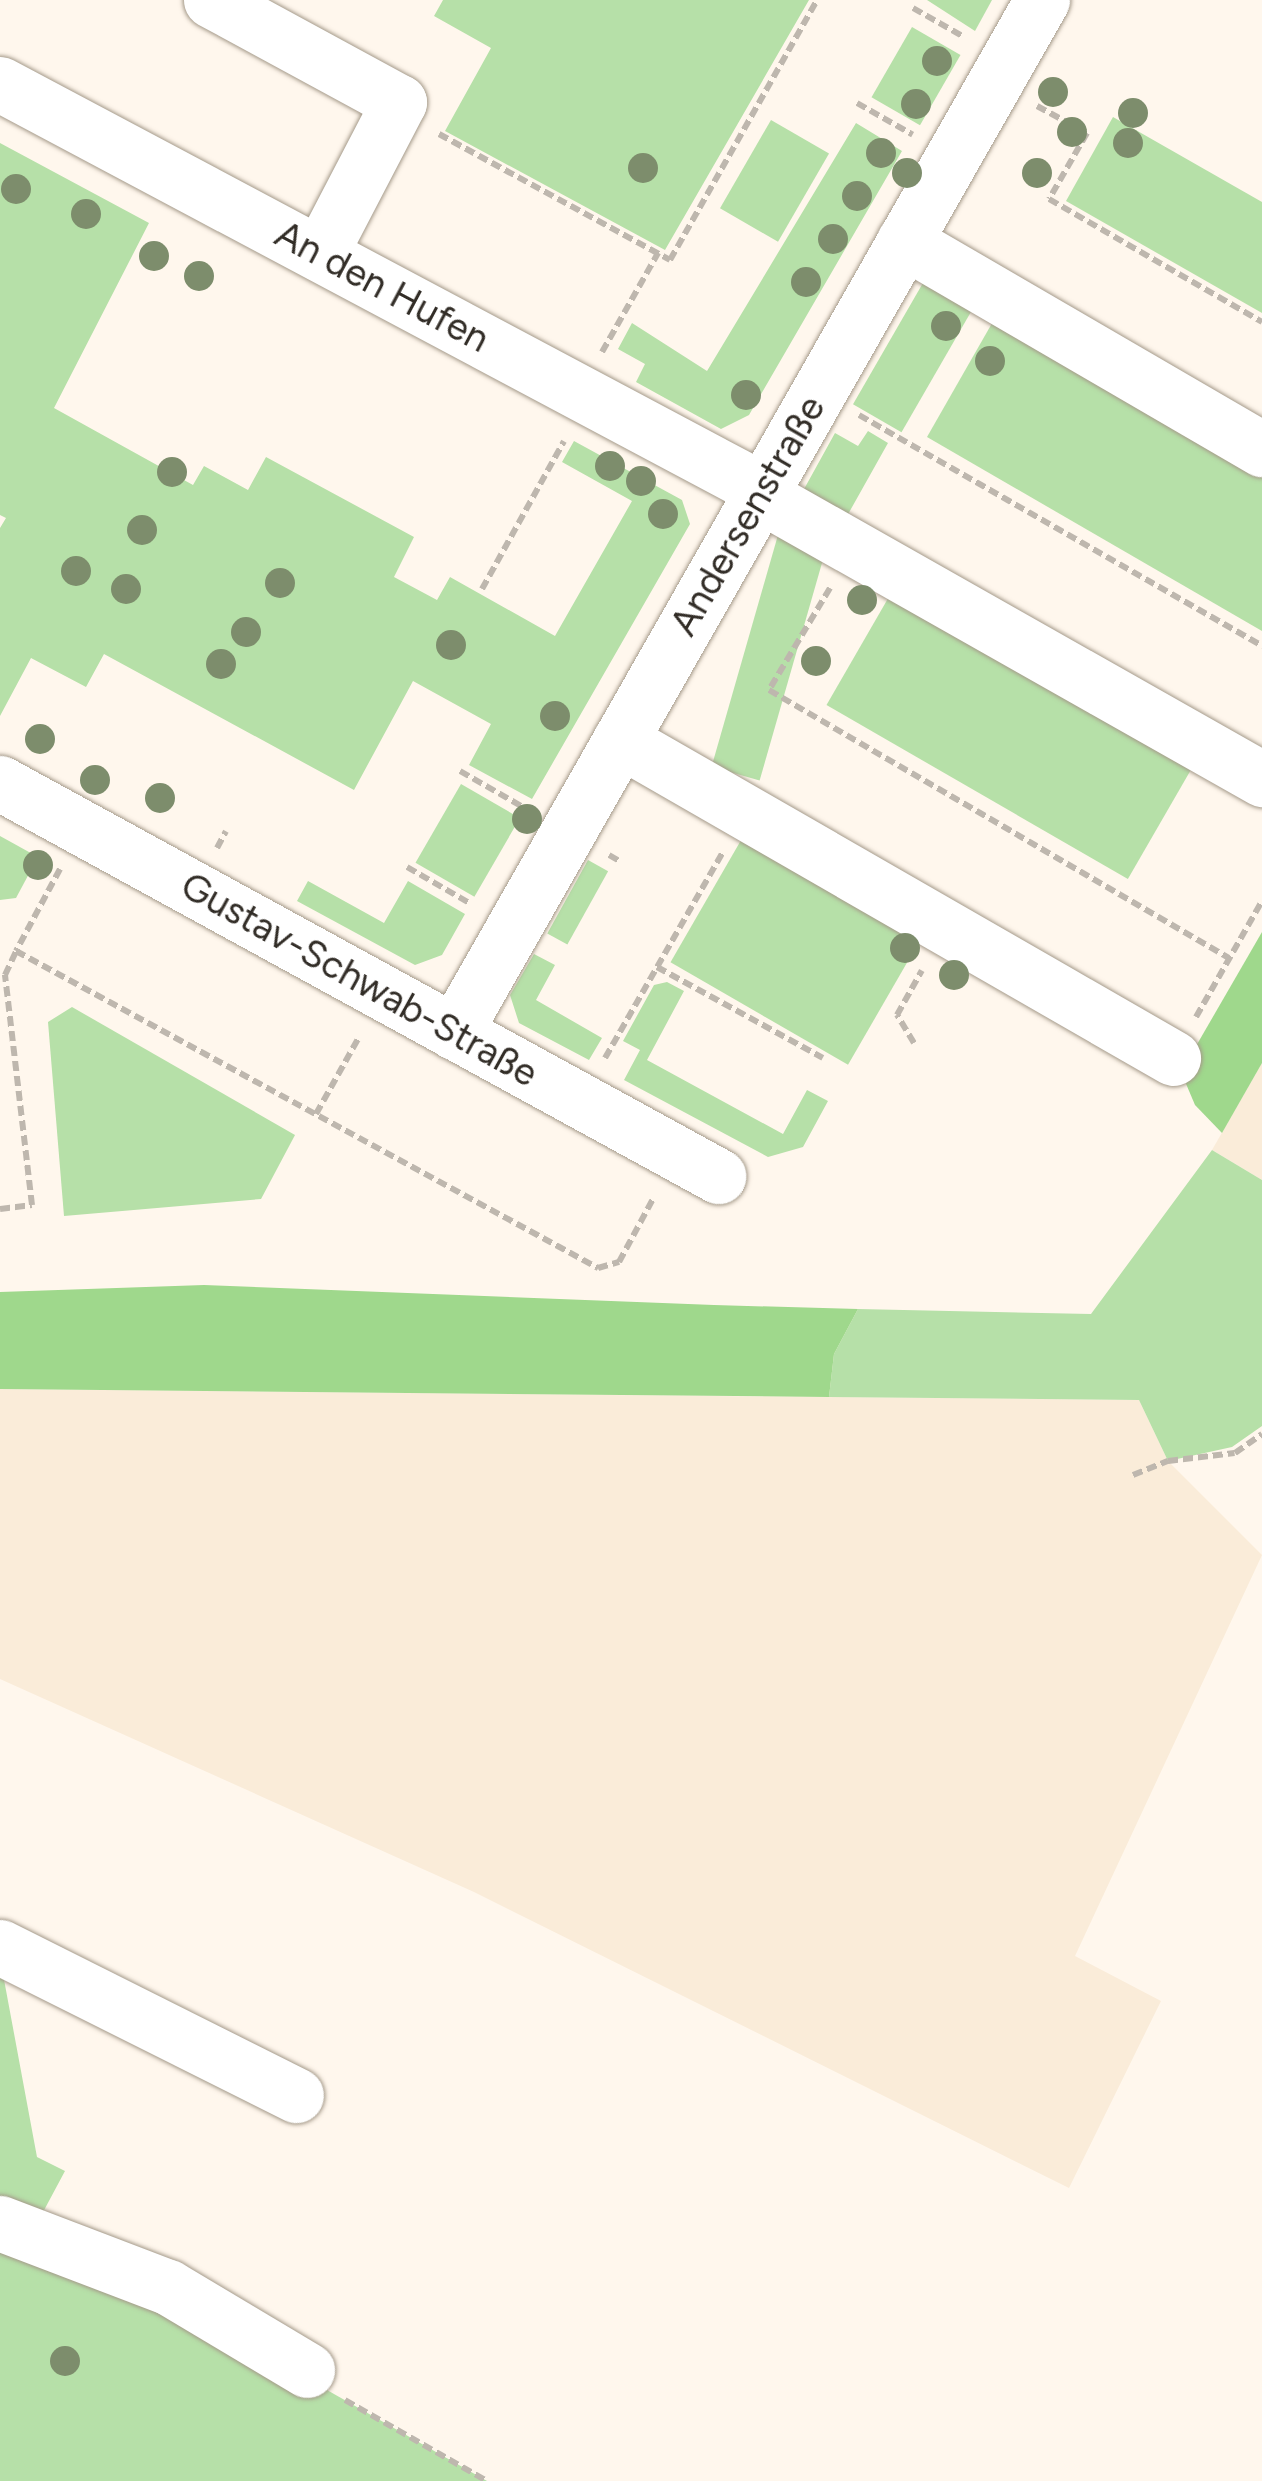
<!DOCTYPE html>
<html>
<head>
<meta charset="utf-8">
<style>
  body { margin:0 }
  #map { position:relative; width:1262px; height:2481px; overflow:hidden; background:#fff7ed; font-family:Figtree,sans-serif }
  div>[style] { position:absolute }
  .commercial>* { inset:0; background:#faecd9 }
  .green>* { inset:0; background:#b6e0a8; transform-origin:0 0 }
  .forest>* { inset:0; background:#9fd88c }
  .path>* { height:6px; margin-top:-3px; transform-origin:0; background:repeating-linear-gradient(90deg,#beb7ae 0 10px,transparent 0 15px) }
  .roads { filter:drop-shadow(0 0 2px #a59a8a) drop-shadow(0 0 2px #a59a8a) }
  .minor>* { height:55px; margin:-27.5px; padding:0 27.5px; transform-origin:27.5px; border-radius:27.5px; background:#fff }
  .trees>* { width:30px; height:30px; margin:-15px; border-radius:50%; background:#7d8d6c }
  span { translate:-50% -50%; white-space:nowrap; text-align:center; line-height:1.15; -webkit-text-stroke:8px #fff; paint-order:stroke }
  .street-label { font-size:38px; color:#322d27 }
</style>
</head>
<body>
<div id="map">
  <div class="commercial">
    <i style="clip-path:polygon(1262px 1063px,1262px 1180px,1212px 1150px)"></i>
    <i style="clip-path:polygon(0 1389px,1139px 1400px,1168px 1461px,1262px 1555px,1075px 1956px,1161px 2001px,1069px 2188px,474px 1892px,0 1679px)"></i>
  </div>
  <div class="green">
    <i style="clip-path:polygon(443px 0,809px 0,665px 250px,445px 131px,491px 48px,434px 16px)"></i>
    <i style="clip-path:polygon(927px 0,992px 0,975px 31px)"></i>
    <i style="left:912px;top:27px;width:56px;height:81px;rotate:30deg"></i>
    <i style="clip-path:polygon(1113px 117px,1262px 202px,1262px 313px,1066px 201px)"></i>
    <i style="left:771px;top:120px;width:67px;height:102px;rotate:30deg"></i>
    <i style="clip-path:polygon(856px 123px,902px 151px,749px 415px,721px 429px,636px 382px,645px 364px,618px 349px,632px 323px,707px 371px)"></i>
    <i style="clip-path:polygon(0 143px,149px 223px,54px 408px,193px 485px,204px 466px,248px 490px,266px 457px,414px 537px,394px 577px,437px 600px,450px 577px,555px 636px,632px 501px,562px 462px,574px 441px,682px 500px,690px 524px,532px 799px,469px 765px,491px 724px,413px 681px,354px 790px,104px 654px,86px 687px,31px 658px,0 716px,0 528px,6px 518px,0 515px)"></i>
    <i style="left:927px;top:276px;width:56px;height:148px;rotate:30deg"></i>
    <i style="clip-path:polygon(995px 318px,1262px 473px,1262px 631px,927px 437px)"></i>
    <i style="clip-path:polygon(868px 431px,888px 443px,842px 525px,798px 500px,835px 433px,858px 446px)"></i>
    <i style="left:778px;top:535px;width:50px;height:241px;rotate:16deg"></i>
    <i style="left:890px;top:595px;width:348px;height:127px;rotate:30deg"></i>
    <i style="left:461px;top:784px;width:68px;height:91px;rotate:30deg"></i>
    <i style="left:744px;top:835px;width:205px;height:147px;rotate:30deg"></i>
    <i style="clip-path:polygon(0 836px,38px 857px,16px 898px,0 900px)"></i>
    <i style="left:588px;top:860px;width:23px;height:84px;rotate:29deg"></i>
    <i style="clip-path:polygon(308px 881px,384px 923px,408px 881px,465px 914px,442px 955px,415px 965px,297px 901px)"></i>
    <i style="clip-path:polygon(534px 954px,555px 965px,536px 1000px,602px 1038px,589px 1060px,519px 1023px,510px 995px)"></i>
    <i style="clip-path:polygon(667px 982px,684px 991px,647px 1060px,783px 1134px,807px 1090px,828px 1101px,803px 1147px,768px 1157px,624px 1080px,640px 1050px,623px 1041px,654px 985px)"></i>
    <i style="clip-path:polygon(72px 1007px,295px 1135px,261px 1199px,64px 1216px,48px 1022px)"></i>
    <i style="clip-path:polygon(1212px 1150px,1262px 1180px,1262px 1426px,1232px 1447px,1168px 1461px,1139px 1400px,829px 1397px,834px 1354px,858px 1309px,1091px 1314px)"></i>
    <i style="clip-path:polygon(0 1958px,37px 2157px,65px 2171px,42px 2214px,0 2200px)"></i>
    <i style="clip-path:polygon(0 2234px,158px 2294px,487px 2481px,0 2481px)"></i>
  </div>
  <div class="forest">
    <i style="clip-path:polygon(1262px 932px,1262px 1063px,1222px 1133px,1195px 1105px,1181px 1072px)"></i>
    <i style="clip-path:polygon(204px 1285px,714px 1305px,858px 1309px,834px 1354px,829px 1397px,0 1389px,0 1292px)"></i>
  </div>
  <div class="path">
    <i style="left:913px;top:8px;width:59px;rotate:29.6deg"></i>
    <i style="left:857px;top:103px;width:64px;rotate:29.7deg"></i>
    <i style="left:1037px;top:106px;width:57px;rotate:28.4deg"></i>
    <i style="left:1087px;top:133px;width:76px;rotate:119.9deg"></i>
    <i style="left:1049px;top:199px;width:246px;rotate:30deg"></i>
    <i style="left:439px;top:134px;width:263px;rotate:28.6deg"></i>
    <i style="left:670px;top:260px;width:299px;rotate:-60.5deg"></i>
    <i style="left:602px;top:352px;width:114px;rotate:-60.5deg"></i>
    <i style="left:859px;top:415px;width:465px;rotate:29.8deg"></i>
    <i style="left:830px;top:588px;width:119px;rotate:120.9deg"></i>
    <i style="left:769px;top:690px;width:532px;rotate:30.23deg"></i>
    <i style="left:482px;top:589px;width:169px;rotate:-61deg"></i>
    <i style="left:460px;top:771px;width:78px;rotate:29.8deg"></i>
    <i style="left:217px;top:848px;width:19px;rotate:-62deg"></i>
    <i style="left:609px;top:855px;width:14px;rotate:30deg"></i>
    <i style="left:407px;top:867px;width:74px;rotate:30deg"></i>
    <i style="left:60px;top:869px;width:93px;rotate:118.2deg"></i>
    <i style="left:16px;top:951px;width:663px;rotate:28.58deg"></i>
    <i style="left:598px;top:1268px;width:22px;rotate:-16deg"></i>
    <i style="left:619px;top:1262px;width:74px;rotate:-61.7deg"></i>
    <i style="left:657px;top:967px;width:189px;rotate:28.7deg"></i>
    <i style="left:1196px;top:1017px;width:133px;rotate:-60.4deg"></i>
    <i style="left:914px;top:1043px;width:33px;rotate:-121deg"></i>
    <i style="left:897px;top:1015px;width:51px;rotate:-60.9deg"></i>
    <i style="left:605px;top:1058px;width:237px;rotate:-60.2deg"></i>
    <i style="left:316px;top:1114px;width:88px;rotate:-60.8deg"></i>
    <i style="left:0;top:1209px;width:32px;rotate:-7deg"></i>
    <i style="left:32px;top:1205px;width:232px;rotate:-96.7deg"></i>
    <i style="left:5px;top:975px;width:26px;rotate:-65deg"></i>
    <i style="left:1133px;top:1475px;width:38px;rotate:-22deg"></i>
    <i style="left:1168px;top:1461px;width:67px;rotate:-6.8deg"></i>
    <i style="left:1235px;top:1453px;width:33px;rotate:-35deg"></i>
    <i style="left:345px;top:2400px;width:163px;rotate:29.7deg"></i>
  </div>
  <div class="roads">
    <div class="minor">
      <i style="left:211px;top:0;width:214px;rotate:28.5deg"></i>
      <i style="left:399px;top:102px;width:171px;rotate:117.5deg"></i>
      <i style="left:0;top:84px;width:864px;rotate:28.02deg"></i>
      <i style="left:904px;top:241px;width:414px;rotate:30.2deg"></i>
      <i style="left:760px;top:495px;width:577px;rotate:29.5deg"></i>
      <i style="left:620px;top:740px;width:638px;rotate:29.9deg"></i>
      <i style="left:0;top:783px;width:819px;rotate:28.69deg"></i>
      <i style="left:454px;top:1032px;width:1188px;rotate:-60.33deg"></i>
      <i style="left:0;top:1947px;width:331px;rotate:26.6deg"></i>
      <i style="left:0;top:2223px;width:180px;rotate:20.9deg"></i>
      <i style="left:168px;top:2287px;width:162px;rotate:30.8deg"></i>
    </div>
  </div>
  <div class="trees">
    <i style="left:937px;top:61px"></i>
    <i style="left:1053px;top:92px"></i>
    <i style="left:916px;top:104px"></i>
    <i style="left:1133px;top:113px"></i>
    <i style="left:1072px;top:132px"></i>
    <i style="left:1128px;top:143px"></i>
    <i style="left:881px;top:153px"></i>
    <i style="left:643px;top:168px"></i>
    <i style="left:907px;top:173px"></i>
    <i style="left:1037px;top:173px"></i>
    <i style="left:16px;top:189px"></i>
    <i style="left:857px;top:196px"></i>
    <i style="left:86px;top:214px"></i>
    <i style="left:833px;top:239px"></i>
    <i style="left:154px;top:256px"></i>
    <i style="left:199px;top:276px"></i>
    <i style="left:806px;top:282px"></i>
    <i style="left:946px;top:326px"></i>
    <i style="left:990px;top:361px"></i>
    <i style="left:746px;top:395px"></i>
    <i style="left:610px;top:466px"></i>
    <i style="left:172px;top:472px"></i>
    <i style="left:641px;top:481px"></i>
    <i style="left:663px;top:514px"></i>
    <i style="left:142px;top:530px"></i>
    <i style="left:76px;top:571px"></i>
    <i style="left:280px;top:583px"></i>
    <i style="left:126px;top:589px"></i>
    <i style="left:862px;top:600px"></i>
    <i style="left:246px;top:632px"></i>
    <i style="left:451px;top:645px"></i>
    <i style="left:816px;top:661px"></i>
    <i style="left:221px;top:664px"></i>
    <i style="left:555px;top:716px"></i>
    <i style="left:40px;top:739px"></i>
    <i style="left:95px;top:780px"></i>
    <i style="left:160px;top:798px"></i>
    <i style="left:527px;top:819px"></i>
    <i style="left:38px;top:865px"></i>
    <i style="left:905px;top:948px"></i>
    <i style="left:954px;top:975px"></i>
    <i style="left:65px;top:2361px"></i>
  </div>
  <div class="street-label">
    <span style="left:382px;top:287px;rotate:28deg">An den Hufen</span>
    <span style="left:748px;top:516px;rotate:-60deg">Andersenstraße</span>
    <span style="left:359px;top:980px;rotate:29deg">Gustav-Schwab-Straße</span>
  </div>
</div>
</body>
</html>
